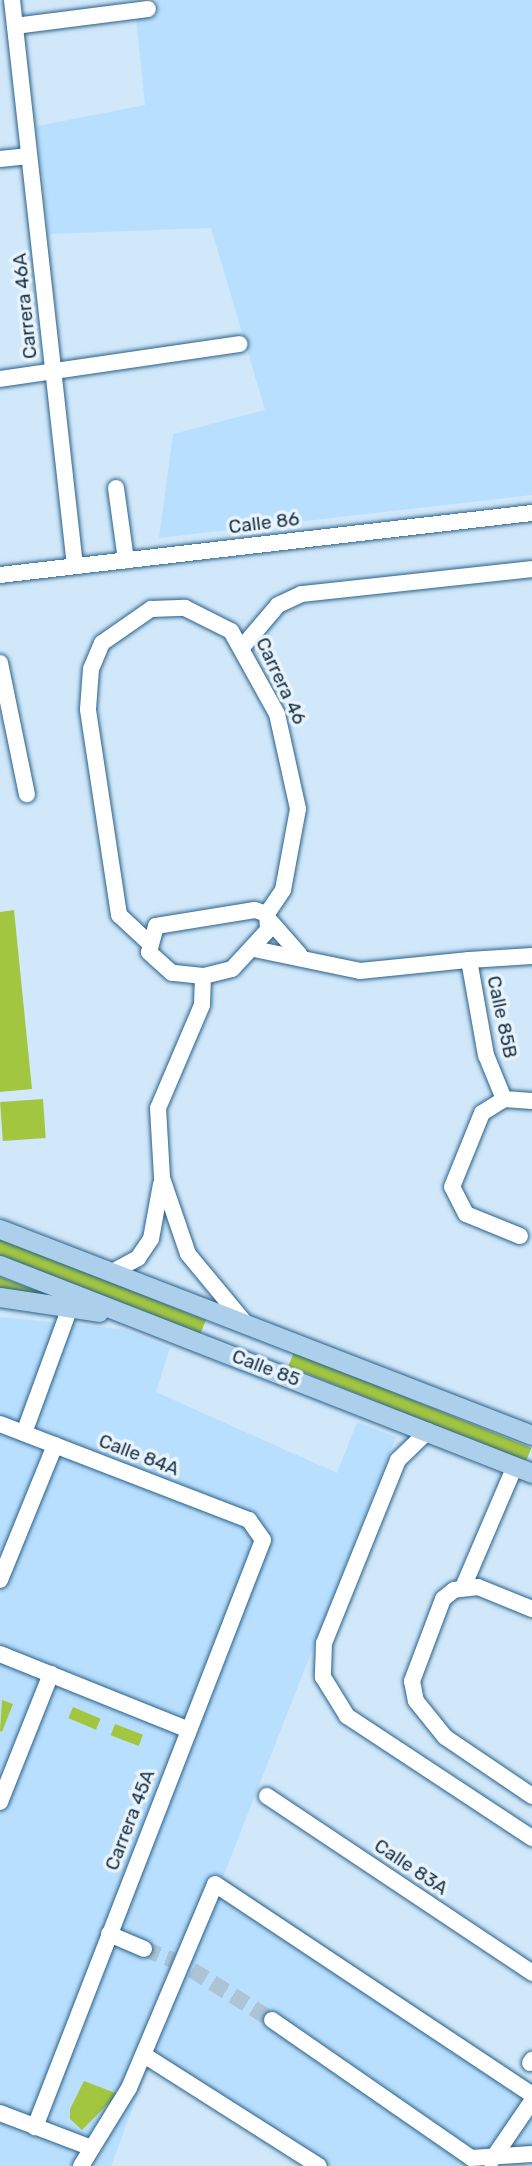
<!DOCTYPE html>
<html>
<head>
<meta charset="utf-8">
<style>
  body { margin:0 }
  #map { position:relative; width:532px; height:2166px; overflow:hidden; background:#d1e8fa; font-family:Rubik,sans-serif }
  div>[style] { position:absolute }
  .built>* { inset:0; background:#b9dffe }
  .green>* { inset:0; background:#a3c641; transform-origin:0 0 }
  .minor-tunnel>* { height:16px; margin-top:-8px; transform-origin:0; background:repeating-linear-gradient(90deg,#adc4d6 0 16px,transparent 0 24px) }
  .roads { filter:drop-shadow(0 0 2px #296189) drop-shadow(0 0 2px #296189) }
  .minor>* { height:16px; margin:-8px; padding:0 8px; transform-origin:8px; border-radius:8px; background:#fff }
  .major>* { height:19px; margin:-9.5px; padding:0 9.5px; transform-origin:9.5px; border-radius:9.5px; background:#accfeb }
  span { translate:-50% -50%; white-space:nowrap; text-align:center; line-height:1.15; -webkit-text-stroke:7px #e8f3fc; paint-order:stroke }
  .street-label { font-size:19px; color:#1c3345 }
</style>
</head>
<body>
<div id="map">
  <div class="built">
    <i style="clip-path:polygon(157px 0,532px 0,532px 495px,159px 538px,173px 434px,265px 410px,211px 228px,49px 234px,37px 126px,145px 105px,136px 17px,158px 15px)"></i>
    <i style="clip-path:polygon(0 1317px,122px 1329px,170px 1348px,156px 1392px,337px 1473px,357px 1422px,396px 1437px,223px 1877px,532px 2083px,532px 2156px,524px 2166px,312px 2166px,149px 2064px,111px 2166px,0 2166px)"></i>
  </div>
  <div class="green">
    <i style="clip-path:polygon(14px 910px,32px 1089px,0 1092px,0 912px)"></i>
    <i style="left:43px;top:1099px;width:39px;height:43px;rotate:86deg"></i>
    <i style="left:0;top:1237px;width:222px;height:18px;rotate:22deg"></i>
    <i style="clip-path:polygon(0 1277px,65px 1301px,0 1289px)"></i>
    <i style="left:294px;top:1352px;width:256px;height:15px;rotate:22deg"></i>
    <i style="clip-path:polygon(2px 1700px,13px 1704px,2px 1732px,0 1731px)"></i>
    <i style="left:73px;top:1707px;width:30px;height:12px;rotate:23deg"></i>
    <i style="left:115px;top:1724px;width:30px;height:12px;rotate:21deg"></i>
    <i style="clip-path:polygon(84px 2081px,118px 2094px,82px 2130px,70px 2119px,70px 2109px)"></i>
  </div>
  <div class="minor-tunnel">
    <i style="left:144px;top:1949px;width:31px;rotate:21deg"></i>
    <i style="left:192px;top:1970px;width:94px;rotate:32deg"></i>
  </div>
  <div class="roads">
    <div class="minor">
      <i style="left:12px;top:0;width:569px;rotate:83.65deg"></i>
      <i style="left:15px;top:26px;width:134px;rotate:-7.3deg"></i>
      <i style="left:0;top:159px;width:29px;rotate:-6deg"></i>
      <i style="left:0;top:379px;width:242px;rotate:-8.3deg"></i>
      <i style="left:116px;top:488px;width:73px;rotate:82.1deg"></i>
      <i style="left:0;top:575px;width:536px;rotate:-6.65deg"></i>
      <i style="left:244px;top:645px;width:52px;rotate:-49.6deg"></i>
      <i style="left:278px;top:605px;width:26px;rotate:-25deg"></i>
      <i style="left:302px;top:594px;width:231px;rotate:-6.2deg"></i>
      <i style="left:0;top:663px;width:134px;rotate:78.4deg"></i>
      <i style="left:255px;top:910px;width:13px;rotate:18deg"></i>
      <i style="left:267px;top:914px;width:16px;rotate:86deg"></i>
      <i style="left:268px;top:930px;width:53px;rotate:132.7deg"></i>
      <i style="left:232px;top:969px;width:30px;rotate:166deg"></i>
      <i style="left:203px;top:976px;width:31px;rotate:-174deg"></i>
      <i style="left:172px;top:973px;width:31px;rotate:-138deg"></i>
      <i style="left:149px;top:952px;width:27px;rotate:-75deg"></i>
      <i style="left:156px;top:926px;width:100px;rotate:-9.2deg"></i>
      <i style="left:271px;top:922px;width:43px;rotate:48.8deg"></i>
      <i style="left:147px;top:941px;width:38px;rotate:-137deg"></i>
      <i style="left:119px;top:915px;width:208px;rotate:-98.6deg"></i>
      <i style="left:88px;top:709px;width:40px;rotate:-85.7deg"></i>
      <i style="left:91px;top:669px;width:28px;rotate:-67deg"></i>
      <i style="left:102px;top:643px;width:60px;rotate:-34.8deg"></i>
      <i style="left:151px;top:609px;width:34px;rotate:-2deg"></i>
      <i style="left:185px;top:608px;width:51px;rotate:26.6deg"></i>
      <i style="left:231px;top:631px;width:95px;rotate:61deg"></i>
      <i style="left:277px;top:714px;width:97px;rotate:77.5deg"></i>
      <i style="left:298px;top:809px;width:82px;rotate:100.5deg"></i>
      <i style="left:283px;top:890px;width:29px;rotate:124deg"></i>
      <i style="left:254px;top:949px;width:108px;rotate:11.7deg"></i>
      <i style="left:360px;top:971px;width:110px;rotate:-5.8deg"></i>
      <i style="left:469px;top:960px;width:97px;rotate:79.9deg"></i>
      <i style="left:486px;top:1055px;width:48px;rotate:67.8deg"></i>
      <i style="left:469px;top:960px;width:63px;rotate:-3.6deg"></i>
      <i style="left:203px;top:976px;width:29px;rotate:92deg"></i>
      <i style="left:202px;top:1005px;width:112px;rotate:113.1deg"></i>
      <i style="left:158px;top:1108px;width:70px;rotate:86.7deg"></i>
      <i style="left:162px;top:1178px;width:80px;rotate:71.1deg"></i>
      <i style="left:188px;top:1254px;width:91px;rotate:50.4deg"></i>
      <i style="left:520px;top:1236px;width:58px;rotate:-157.8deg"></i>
      <i style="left:466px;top:1214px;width:30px;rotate:-117deg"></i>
      <i style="left:452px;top:1187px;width:80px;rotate:-67.9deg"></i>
      <i style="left:482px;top:1113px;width:26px;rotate:-32deg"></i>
      <i style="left:504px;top:1099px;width:28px;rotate:4deg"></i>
      <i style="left:112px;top:1272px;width:30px;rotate:-28deg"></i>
      <i style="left:138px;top:1258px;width:23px;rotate:-56deg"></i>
      <i style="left:151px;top:1239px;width:56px;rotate:-79.7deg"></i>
      <i style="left:0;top:1424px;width:267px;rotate:21.1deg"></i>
      <i style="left:249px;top:1520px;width:24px;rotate:55deg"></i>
      <i style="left:263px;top:1540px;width:630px;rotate:111.23deg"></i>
      <i style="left:428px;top:1431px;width:42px;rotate:136deg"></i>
      <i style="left:398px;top:1460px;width:197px;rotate:112deg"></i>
      <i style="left:324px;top:1643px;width:34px;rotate:92deg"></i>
      <i style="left:323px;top:1677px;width:46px;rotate:58.4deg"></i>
      <i style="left:347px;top:1716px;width:222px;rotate:33.4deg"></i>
      <i style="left:24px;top:1433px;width:134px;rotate:-69.9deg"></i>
      <i style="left:0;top:1580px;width:146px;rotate:-67.8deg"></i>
      <i style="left:464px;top:1585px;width:129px;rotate:-66.8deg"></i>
      <i style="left:532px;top:1609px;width:58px;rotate:-157.8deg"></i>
      <i style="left:478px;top:1587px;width:24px;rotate:173deg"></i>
      <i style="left:454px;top:1590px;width:14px;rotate:141deg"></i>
      <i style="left:443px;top:1599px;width:88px;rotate:110.7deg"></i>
      <i style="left:412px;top:1681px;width:20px;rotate:79deg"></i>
      <i style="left:416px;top:1701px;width:46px;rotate:51.1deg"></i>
      <i style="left:445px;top:1737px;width:105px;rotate:34.1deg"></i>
      <i style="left:0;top:1654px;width:201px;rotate:21.9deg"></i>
      <i style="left:267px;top:1796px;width:319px;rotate:33.7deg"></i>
      <i style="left:0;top:1802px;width:138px;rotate:-68.3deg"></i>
      <i style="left:109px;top:1934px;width:38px;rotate:23deg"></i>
      <i style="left:272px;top:2020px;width:242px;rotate:34.7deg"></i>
      <i style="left:471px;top:2158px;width:61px;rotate:-3.8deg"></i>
      <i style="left:144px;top:2055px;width:207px;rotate:32.4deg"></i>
      <i style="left:530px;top:2063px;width:4px;rotate:-56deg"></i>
      <i style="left:0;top:2113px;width:95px;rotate:20.9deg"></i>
      <i style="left:491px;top:2161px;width:73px;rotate:-55.7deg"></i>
      <i style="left:81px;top:2166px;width:92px;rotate:-58.4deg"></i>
      <i style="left:129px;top:2088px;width:221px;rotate:-67.1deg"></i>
      <i style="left:215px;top:1884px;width:381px;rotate:33.6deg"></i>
    </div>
    <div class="major">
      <i style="left:0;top:1229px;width:570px;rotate:21.17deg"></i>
      <i style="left:0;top:1265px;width:571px;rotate:21.35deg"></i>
      <i style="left:0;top:1297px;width:100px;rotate:8.6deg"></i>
    </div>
  </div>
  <div class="street-label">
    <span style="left:25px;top:306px;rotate:-96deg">Carrera 46A</span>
    <span style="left:264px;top:523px;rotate:-7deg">Calle 86</span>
    <span style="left:281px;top:681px;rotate:65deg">Carrera 46</span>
    <span style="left:502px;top:1017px;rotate:78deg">Calle 85B</span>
    <span style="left:266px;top:1368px;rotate:21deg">Calle 85</span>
    <span style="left:139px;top:1455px;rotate:21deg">Calle 84A</span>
    <span style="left:130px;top:1820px;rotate:-69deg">Carrera 45A</span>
    <span style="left:411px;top:1867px;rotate:34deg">Calle 83A</span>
  </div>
</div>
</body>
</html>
